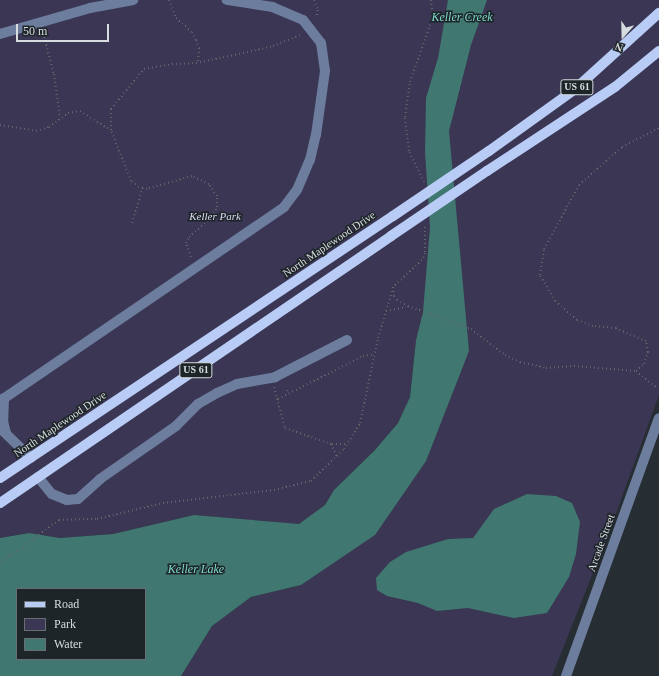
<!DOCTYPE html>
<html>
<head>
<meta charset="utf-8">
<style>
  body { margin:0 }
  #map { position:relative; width:659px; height:676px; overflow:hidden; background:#272e33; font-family:Georgia,serif }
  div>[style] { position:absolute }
  .green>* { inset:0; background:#3a3654 }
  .water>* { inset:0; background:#407770 }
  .path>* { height:2px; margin-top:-1px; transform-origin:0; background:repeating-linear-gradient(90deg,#5f666a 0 1px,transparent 0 4px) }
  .minor>* { height:10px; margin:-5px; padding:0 5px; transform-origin:5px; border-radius:5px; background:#6c7d9d }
  .major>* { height:10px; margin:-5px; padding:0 5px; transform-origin:5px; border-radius:5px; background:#b8ccf5 }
  .major-bridge>* { height:10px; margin:-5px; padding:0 5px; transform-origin:5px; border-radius:5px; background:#b8ccf5 }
  span { translate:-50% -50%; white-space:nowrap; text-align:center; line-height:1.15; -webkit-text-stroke:3px #1e2529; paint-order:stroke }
  .shield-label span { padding:1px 3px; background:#1e2529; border:1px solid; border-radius:3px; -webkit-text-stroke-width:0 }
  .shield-label { font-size:10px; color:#d7dcdf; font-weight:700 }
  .park-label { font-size:11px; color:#dddaf4; font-style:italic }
  .street-label { font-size:11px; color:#d7dcdf }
  .water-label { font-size:12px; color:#7dd8cc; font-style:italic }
  .legend { position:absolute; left:16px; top:588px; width:130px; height:72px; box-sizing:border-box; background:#1e2529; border:1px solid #686e72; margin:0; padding:5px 7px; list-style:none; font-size:12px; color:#d7dcdf }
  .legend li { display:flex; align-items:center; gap:8px; height:20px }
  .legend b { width:20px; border:1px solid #686e72 }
  .north { position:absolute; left:603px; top:16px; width:40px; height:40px; -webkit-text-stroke:3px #1e2529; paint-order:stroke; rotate:200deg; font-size:11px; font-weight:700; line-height:16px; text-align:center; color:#d7dcdf }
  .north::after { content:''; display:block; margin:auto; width:14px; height:18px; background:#d7dcdf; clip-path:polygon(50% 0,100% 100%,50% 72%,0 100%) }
  .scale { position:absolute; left:16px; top:24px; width:93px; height:18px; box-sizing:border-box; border:2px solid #d7dcdf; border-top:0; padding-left:5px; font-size:12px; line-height:14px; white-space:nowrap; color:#d7dcdf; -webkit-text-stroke:3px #1e2529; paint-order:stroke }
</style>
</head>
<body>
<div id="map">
  <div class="green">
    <i style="clip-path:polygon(0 0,659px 0,659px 395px,610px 530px,552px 676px,181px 676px,212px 626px,251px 597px,301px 585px,426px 461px,423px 312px,416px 340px,410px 397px,398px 423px,375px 450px,334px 490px,325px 505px,299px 525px,194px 515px,113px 534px,60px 538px,29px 533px,0 538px)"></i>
  </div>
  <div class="water">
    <i style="clip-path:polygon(evenodd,448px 0,487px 0,471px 45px,449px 131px,469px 351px,426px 461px,375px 535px,301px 585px,251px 597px,212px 626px,181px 676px,0 676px,0 538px,29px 533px,60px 538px,113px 534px,194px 515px,299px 524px,325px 505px,334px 490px,375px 450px,398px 423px,410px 397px,416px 340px,423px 312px,430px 227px,425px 152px,426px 98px,438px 58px,448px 0,17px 589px,145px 589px,145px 659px,17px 659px,17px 589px)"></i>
    <i style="clip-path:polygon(527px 494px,556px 496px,572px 503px,580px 522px,576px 554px,569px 577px,547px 613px,514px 618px,468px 608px,437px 611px,418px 603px,387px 596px,377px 590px,376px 578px,390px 562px,406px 552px,448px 539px,473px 538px,494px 509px)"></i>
  </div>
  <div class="path">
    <i style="left:169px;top:0;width:19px;rotate:69deg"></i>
    <i style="left:176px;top:18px;width:21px;rotate:41deg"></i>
    <i style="left:192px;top:32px;width:9px;rotate:63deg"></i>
    <i style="left:196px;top:40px;width:9px;rotate:69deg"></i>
    <i style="left:199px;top:48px;width:15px;rotate:94deg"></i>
    <i style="left:314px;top:0;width:11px;rotate:68deg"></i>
    <i style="left:318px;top:10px;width:8px;rotate:104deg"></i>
    <i style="left:43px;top:33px;width:42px;rotate:75deg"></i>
    <i style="left:54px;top:74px;width:44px;rotate:82.2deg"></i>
    <i style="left:0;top:125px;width:36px;rotate:9deg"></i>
    <i style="left:36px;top:131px;width:14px;rotate:-17deg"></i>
    <i style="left:49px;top:127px;width:24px;rotate:-36deg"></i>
    <i style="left:68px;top:113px;width:12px;rotate:-9deg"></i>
    <i style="left:80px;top:111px;width:36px;rotate:32deg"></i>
    <i style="left:424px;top:182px;width:34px;rotate:-116deg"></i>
    <i style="left:409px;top:151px;width:34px;rotate:-97deg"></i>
    <i style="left:405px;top:117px;width:35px;rotate:-82deg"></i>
    <i style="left:410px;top:82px;width:69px;rotate:-70.5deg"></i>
    <i style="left:433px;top:17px;width:17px;rotate:-97deg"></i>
    <i style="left:132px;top:223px;width:37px;rotate:-73deg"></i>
    <i style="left:425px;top:227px;width:26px;rotate:90deg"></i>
    <i style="left:425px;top:253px;width:8px;rotate:113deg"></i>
    <i style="left:422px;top:260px;width:40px;rotate:137deg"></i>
    <i style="left:393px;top:287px;width:9px;rotate:84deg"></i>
    <i style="left:394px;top:296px;width:5px;rotate:53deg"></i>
    <i style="left:397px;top:300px;width:13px;rotate:29deg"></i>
    <i style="left:408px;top:306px;width:67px;rotate:20.1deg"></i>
    <i style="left:471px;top:329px;width:43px;rotate:37.4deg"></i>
    <i style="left:505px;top:355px;width:17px;rotate:25deg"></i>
    <i style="left:520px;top:362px;width:27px;rotate:13deg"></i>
    <i style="left:546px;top:368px;width:28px;rotate:-4deg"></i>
    <i style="left:574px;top:366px;width:62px;rotate:4.6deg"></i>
    <i style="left:636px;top:371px;width:11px;rotate:-41deg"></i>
    <i style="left:644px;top:364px;width:13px;rotate:-72deg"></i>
    <i style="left:648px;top:352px;width:11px;rotate:-100deg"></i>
    <i style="left:646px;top:341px;width:33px;rotate:-157deg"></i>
    <i style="left:616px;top:328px;width:23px;rotate:-175deg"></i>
    <i style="left:593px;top:326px;width:17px;rotate:-159deg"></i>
    <i style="left:577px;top:320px;width:29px;rotate:-139deg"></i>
    <i style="left:555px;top:301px;width:30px;rotate:-120deg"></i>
    <i style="left:540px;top:275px;width:26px;rotate:-81deg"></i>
    <i style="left:544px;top:249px;width:73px;rotate:-61.3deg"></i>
    <i style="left:579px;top:185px;width:57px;rotate:-41.5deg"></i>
    <i style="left:622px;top:147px;width:42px;rotate:-27.2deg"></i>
    <i style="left:191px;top:257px;width:15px;rotate:-110deg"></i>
    <i style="left:186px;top:243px;width:7px;rotate:-63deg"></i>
    <i style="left:189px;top:237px;width:30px;rotate:-41deg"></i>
    <i style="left:212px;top:217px;width:11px;rotate:-63deg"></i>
    <i style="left:217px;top:207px;width:11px;rotate:-90deg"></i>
    <i style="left:217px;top:196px;width:14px;rotate:-124deg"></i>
    <i style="left:209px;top:184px;width:19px;rotate:-155deg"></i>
    <i style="left:192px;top:176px;width:47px;rotate:163.9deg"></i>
    <i style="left:147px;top:189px;width:8px;rotate:-166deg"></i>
    <i style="left:139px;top:187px;width:10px;rotate:-143deg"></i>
    <i style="left:131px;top:181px;width:55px;rotate:-111.4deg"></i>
    <i style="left:111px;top:130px;width:21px;rotate:-90deg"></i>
    <i style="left:111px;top:109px;width:52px;rotate:-50.5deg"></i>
    <i style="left:144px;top:69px;width:28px;rotate:-10deg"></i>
    <i style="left:172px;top:64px;width:24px;rotate:-2deg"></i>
    <i style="left:196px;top:63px;width:44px;rotate:-11.8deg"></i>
    <i style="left:239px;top:54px;width:35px;rotate:-13deg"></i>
    <i style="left:273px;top:46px;width:29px;rotate:-22deg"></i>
    <i style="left:386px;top:311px;width:20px;rotate:-11deg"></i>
    <i style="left:636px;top:371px;width:28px;rotate:39deg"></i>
    <i style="left:274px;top:387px;width:42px;rotate:75deg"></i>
    <i style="left:285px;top:428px;width:49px;rotate:19.2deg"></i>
    <i style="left:331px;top:444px;width:14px;rotate:65deg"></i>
    <i style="left:287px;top:390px;width:4px;rotate:63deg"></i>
    <i style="left:278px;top:399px;width:95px;rotate:-26.8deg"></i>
    <i style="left:363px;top:356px;width:12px;rotate:-9deg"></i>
    <i style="left:332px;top:444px;width:14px"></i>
    <i style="left:0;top:563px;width:73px;rotate:-36.1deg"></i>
    <i style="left:59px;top:520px;width:38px;rotate:-2deg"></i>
    <i style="left:97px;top:519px;width:68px;rotate:-13.6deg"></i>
    <i style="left:163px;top:503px;width:112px;rotate:-6.7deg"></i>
    <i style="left:274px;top:490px;width:38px;rotate:-14deg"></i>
    <i style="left:311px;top:481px;width:46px;rotate:-44.1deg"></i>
    <i style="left:344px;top:449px;width:31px;rotate:-58deg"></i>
    <i style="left:360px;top:423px;width:87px;rotate:-78deg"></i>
    <i style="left:378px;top:338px;width:52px;rotate:-73.3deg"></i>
  </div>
  <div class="minor">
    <i style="left:0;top:34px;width:94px;rotate:-16.1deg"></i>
    <i style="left:90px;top:8px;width:44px;rotate:-10.5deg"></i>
    <i style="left:4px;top:398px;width:23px;rotate:92deg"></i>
    <i style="left:3px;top:421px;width:12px;rotate:76deg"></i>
    <i style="left:0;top:401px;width:344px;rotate:-34.3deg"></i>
    <i style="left:284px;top:207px;width:21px;rotate:-53deg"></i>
    <i style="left:297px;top:190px;width:33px;rotate:-67deg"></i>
    <i style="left:310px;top:160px;width:26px;rotate:-77deg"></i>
    <i style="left:316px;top:135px;width:65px;rotate:-82deg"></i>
    <i style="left:325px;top:71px;width:28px;rotate:-98deg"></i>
    <i style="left:321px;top:43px;width:29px;rotate:-128deg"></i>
    <i style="left:303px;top:20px;width:33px;rotate:-157deg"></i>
    <i style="left:273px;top:7px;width:47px;rotate:-171.3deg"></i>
    <i style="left:0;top:428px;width:43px;rotate:44.1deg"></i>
    <i style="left:38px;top:477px;width:22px;rotate:51deg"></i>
    <i style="left:52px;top:494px;width:16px;rotate:22deg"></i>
    <i style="left:67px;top:500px;width:11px;rotate:-5deg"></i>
    <i style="left:78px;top:499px;width:30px;rotate:-42deg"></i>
    <i style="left:100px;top:479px;width:93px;rotate:-34.9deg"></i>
    <i style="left:176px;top:426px;width:31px;rotate:-45deg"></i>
    <i style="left:198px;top:404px;width:22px;rotate:-30deg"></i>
    <i style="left:217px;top:393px;width:22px;rotate:-24deg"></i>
    <i style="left:237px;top:384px;width:39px;rotate:-10deg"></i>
    <i style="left:275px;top:377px;width:81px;rotate:-27.2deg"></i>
    <i style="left:566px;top:676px;width:274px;rotate:-70.2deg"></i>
  </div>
  <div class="major">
    <i style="left:489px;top:151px;width:105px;rotate:-35.7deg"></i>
    <i style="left:574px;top:90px;width:115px;rotate:-42.2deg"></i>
    <i style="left:487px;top:171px;width:153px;rotate:-33.3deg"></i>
    <i style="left:615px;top:87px;width:57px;rotate:-39.3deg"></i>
    <i style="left:0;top:478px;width:472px;rotate:-33.7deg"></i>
    <i style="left:0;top:503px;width:473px;rotate:-34.3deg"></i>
  </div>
  <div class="major-bridge">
    <i style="left:393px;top:216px;width:116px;rotate:-34.1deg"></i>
    <i style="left:391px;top:236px;width:116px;rotate:-34.1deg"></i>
  </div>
  <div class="shield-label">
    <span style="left:577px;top:87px">US 61</span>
    <span style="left:196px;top:370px">US 61</span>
  </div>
  <div class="park-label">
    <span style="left:215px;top:216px">Keller Park</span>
  </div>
  <div class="street-label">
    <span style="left:329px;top:244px;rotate:-34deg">North Maplewood Drive</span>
    <span style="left:60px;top:424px;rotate:-34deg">North Maplewood Drive</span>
    <span style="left:601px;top:543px;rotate:-70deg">Arcade Street</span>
  </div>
  <div class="water-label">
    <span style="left:462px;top:18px">Keller Creek</span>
    <span style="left:196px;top:570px">Keller Lake</span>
  </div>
  <ul class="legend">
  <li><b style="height:5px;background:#b8ccf5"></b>Road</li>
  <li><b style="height:11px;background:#3a3654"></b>Park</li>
  <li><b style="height:11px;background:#407770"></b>Water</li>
  </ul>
  <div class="north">N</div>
  <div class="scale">50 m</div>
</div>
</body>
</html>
